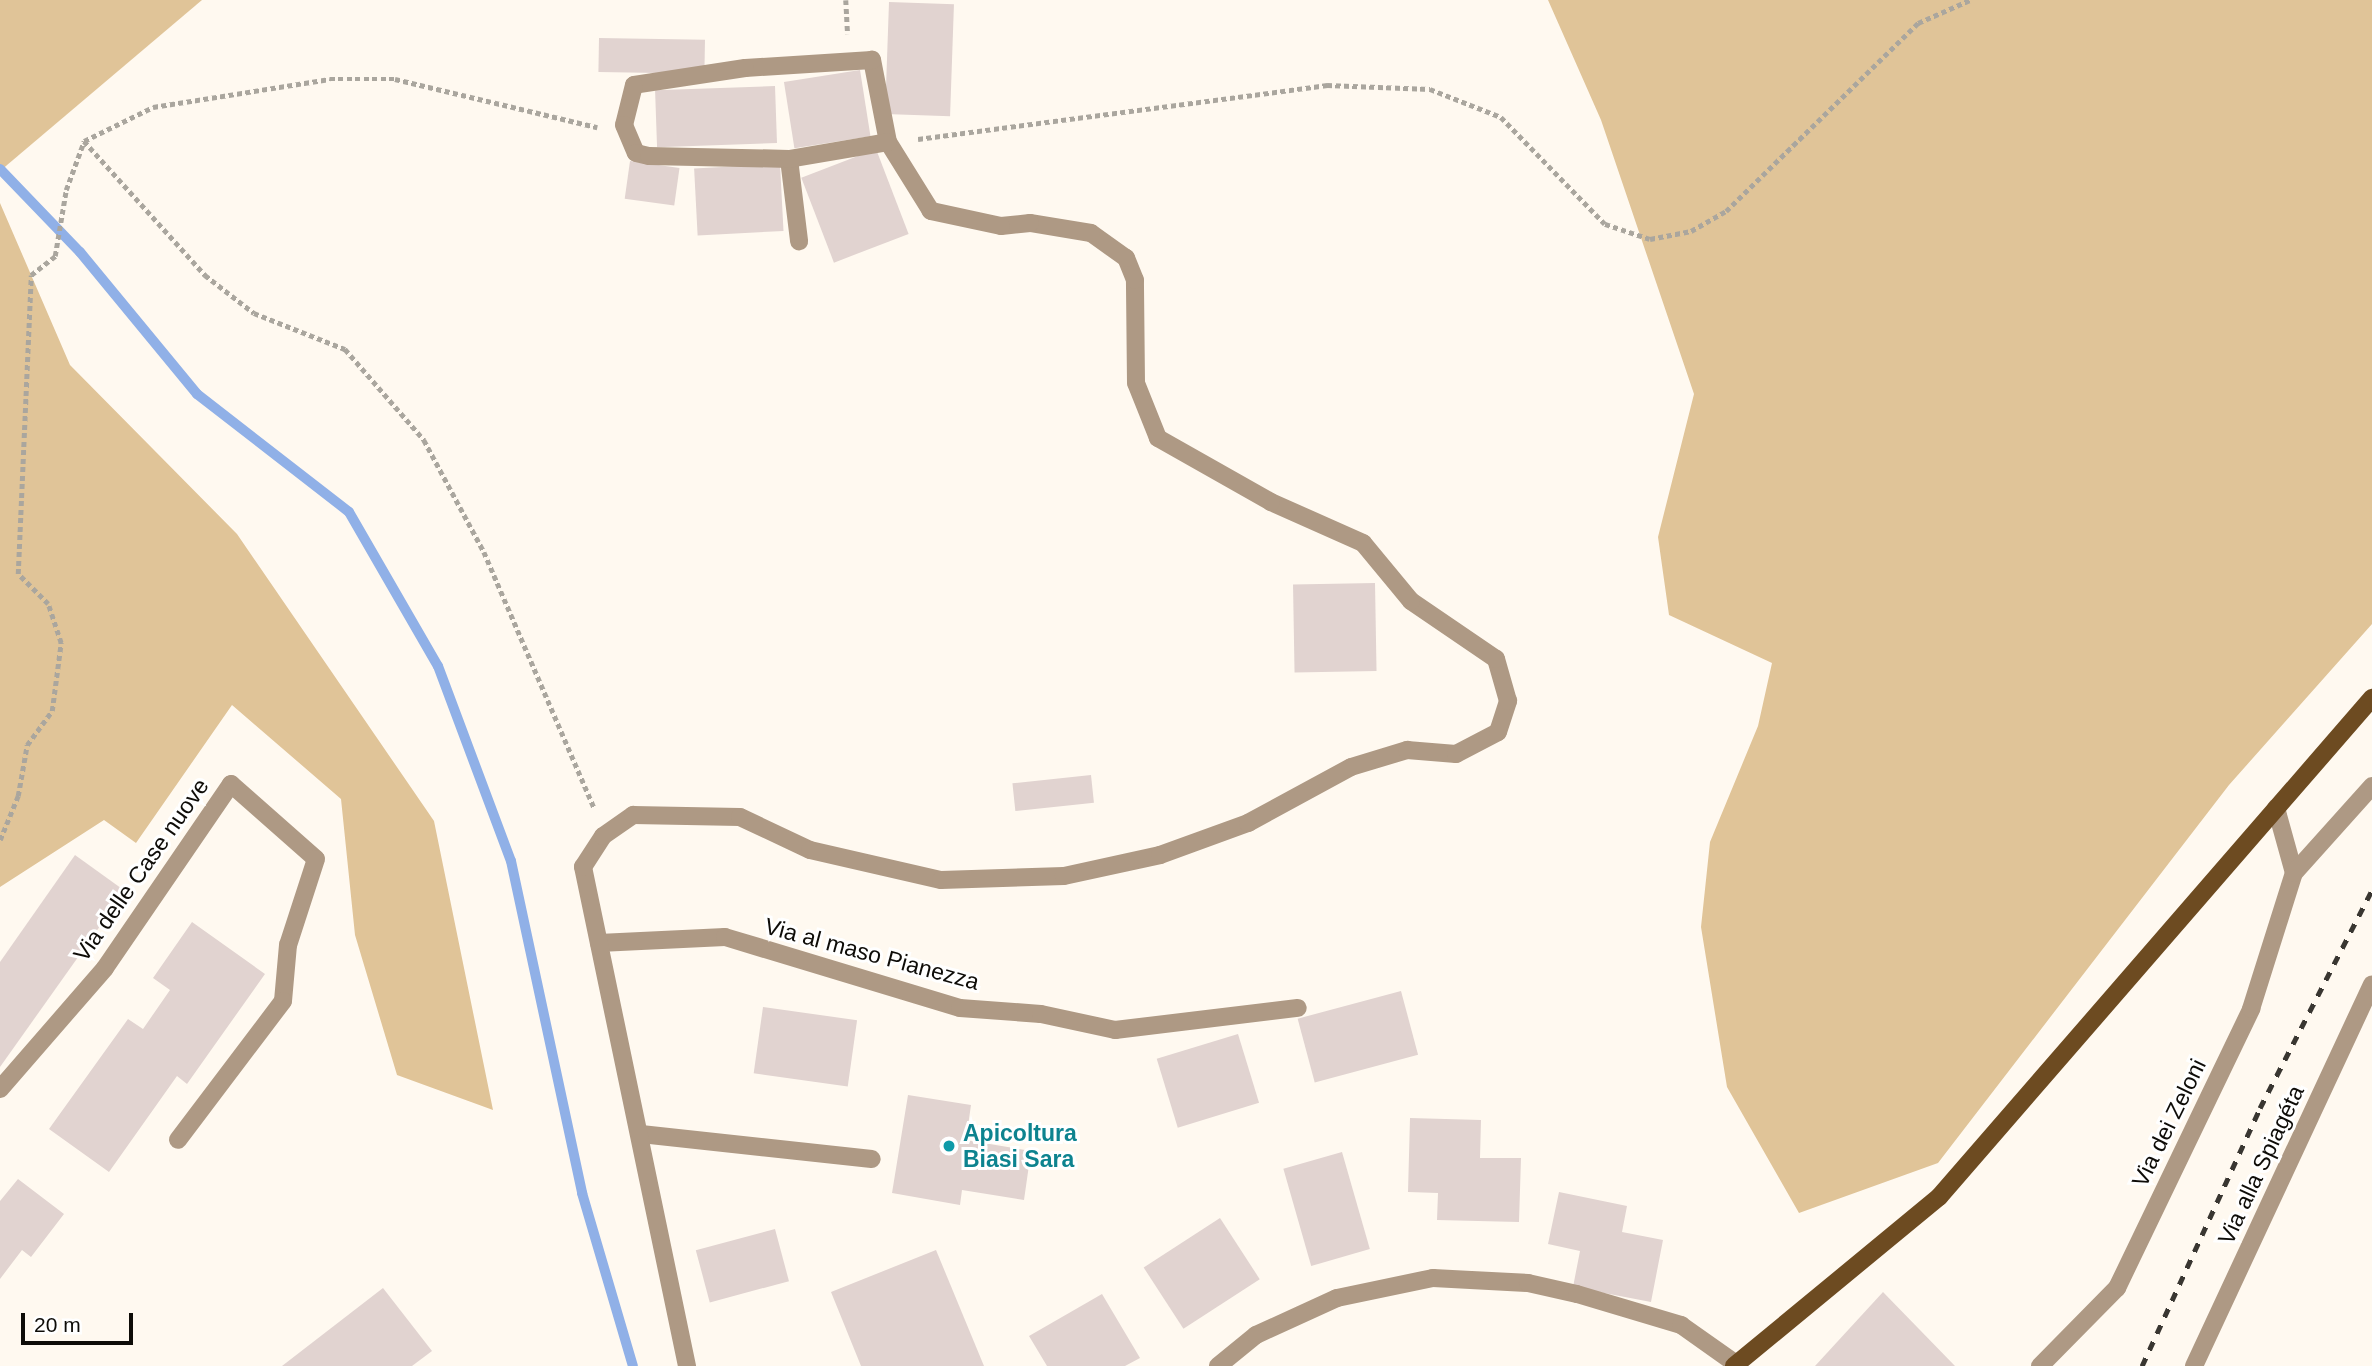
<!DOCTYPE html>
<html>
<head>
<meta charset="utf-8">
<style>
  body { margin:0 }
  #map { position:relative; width:2372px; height:1366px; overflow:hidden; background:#fff9f0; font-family:Helvetica,sans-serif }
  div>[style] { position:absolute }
  .green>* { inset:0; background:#e0c498 }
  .stream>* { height:10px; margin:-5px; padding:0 5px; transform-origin:5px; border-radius:5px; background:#90b0e7 }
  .building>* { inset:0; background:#e1d3d0; transform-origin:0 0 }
  .path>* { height:4.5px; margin-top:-2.25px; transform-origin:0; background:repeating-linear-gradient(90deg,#aaa69e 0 5px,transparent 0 8.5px) }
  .minor>* { height:18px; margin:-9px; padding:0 9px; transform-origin:9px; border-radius:9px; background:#ae9984 }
  .major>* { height:18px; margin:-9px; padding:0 9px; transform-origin:9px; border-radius:9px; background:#6d4b21 }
  .rail>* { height:5px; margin-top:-2.5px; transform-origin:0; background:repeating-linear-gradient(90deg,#393631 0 9px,transparent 0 18px) }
  .dots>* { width:19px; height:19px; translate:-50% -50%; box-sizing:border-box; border:4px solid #fff; border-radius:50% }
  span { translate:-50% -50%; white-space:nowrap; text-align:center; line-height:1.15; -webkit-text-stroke:6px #fff; paint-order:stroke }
  .street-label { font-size:23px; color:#0e0c08 }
  .culture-label { font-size:23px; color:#0d838f; font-weight:700 }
  .left { translate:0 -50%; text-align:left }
  .scale { position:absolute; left:21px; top:1313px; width:112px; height:32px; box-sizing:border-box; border:4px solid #0e0c08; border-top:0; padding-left:9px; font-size:21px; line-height:24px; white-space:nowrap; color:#0e0c08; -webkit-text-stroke:5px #fff; paint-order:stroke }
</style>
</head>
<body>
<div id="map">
  <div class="green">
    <i style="clip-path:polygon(0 0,202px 0,0 171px)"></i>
    <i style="clip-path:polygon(1548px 0,2372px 0,2372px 624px,2229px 785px,1938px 1163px,1799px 1213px,1727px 1087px,1701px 927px,1710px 842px,1758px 726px,1772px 663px,1669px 615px,1658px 537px,1694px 394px,1601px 120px)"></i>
    <i style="clip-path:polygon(0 203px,70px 365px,237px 534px,434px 821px,493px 1110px,397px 1075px,355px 935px,341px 799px,232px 705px,136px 843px,104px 820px,0 887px)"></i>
  </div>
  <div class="stream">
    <i style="left:0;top:169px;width:115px;rotate:46.1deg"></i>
    <i style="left:80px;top:252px;width:184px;rotate:50.5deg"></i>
    <i style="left:197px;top:394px;width:192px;rotate:37.8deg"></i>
    <i style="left:349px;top:512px;width:178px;rotate:60deg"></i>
    <i style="left:438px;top:666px;width:208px;rotate:69.5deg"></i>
    <i style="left:511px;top:861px;width:340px;rotate:77.9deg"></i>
    <i style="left:582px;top:1193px;width:180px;rotate:73.6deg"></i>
  </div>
  <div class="building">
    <i style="left:889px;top:2px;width:65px;height:112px;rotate:2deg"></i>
    <i style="left:599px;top:38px;width:106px;height:34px;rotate:1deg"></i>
    <i style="left:860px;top:70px;width:67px;height:77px;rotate:81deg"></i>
    <i style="left:775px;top:86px;width:57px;height:120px;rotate:88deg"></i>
    <i style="left:876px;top:149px;width:91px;height:80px;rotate:69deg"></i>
    <i style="left:630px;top:161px;width:50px;height:38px;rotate:8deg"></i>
    <i style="left:780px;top:164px;width:67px;height:86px;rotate:87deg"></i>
    <i style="left:1375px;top:583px;width:88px;height:82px;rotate:89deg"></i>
    <i style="left:1091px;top:775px;width:28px;height:79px;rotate:84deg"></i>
    <i style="clip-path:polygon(75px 855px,125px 891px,0 1067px,0 962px)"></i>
    <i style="clip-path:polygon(192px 922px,265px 974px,187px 1084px,177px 1076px,109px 1172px,49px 1129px,128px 1019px,143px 1029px,170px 990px,153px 978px)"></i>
    <i style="left:1401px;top:991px;width:66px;height:107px;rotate:75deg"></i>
    <i style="left:763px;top:1007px;width:95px;height:67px;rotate:8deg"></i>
    <i style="left:1238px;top:1034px;width:72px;height:85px;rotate:73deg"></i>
    <i style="clip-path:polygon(908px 1095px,971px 1105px,966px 1140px,1031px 1151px,1024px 1200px,962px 1190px,960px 1205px,892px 1193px)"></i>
    <i style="clip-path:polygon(1410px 1118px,1481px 1120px,1480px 1158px,1521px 1158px,1519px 1222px,1437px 1220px,1438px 1193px,1408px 1192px)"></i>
    <i style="left:1342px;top:1152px;width:101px;height:61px;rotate:74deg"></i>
    <i style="clip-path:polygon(18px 1179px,64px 1214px,31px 1257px,22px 1250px,0 1279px,0 1201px)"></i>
    <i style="clip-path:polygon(1559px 1192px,1627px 1206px,1622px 1232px,1663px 1240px,1651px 1302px,1573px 1287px,1580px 1251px,1548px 1244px)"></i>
    <i style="left:1220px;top:1218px;width:73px;height:91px;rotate:57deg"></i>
    <i style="left:775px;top:1229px;width:54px;height:82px;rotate:75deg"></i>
    <i style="clip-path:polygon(936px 1250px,984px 1366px,861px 1366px,831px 1292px)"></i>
    <i style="clip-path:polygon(383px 1288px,432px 1351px,412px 1366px,282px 1366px)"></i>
    <i style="clip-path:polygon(1883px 1292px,1955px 1366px,1815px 1366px)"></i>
    <i style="clip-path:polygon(1102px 1294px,1140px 1358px,1125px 1366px,1047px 1366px,1029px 1336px)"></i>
  </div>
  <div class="path">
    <i style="left:846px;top:0;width:34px;rotate:87deg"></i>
    <i style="left:918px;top:139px;width:413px;rotate:-7.5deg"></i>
    <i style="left:1327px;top:85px;width:103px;rotate:2.2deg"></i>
    <i style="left:1430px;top:89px;width:76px;rotate:21.5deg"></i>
    <i style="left:1501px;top:117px;width:149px;rotate:45.8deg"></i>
    <i style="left:1605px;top:224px;width:47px;rotate:18.4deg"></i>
    <i style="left:1650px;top:239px;width:42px;rotate:-11deg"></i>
    <i style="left:1691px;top:231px;width:40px;rotate:-29.7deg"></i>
    <i style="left:1726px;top:211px;width:269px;rotate:-44.4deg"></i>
    <i style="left:1918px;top:23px;width:57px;rotate:-23.9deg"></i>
    <i style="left:84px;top:141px;width:181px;rotate:47.9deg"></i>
    <i style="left:205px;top:275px;width:62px;rotate:37.8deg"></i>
    <i style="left:254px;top:313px;width:98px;rotate:21.6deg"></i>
    <i style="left:345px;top:349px;width:121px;rotate:49deg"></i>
    <i style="left:424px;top:440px;width:127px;rotate:61.8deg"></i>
    <i style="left:484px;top:552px;width:279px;rotate:66.7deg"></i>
    <i style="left:0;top:840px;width:48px;rotate:-67.8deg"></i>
    <i style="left:18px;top:796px;width:52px;rotate:-80deg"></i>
    <i style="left:27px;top:745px;width:42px;rotate:-53.7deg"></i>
    <i style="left:52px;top:711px;width:69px;rotate:-82.5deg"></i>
    <i style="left:61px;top:643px;width:41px;rotate:-108.4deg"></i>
    <i style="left:48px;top:604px;width:42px;rotate:-135deg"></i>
    <i style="left:18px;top:574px;width:299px;rotate:-87.5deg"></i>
    <i style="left:31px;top:275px;width:31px;rotate:-38deg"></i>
    <i style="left:55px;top:256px;width:67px;rotate:-80.5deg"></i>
    <i style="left:66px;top:190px;width:52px;rotate:-69.8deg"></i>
    <i style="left:84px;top:141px;width:77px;rotate:-26.2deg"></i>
    <i style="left:153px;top:107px;width:179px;rotate:-9deg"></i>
    <i style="left:330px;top:79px;width:65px"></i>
    <i style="left:395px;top:79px;width:208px;rotate:13.4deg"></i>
  </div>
  <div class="minor">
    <i style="left:789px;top:159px;width:83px;rotate:83deg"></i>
    <i style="left:2276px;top:808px;width:67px;rotate:74.5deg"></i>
    <i style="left:599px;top:943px;width:126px;rotate:-2.7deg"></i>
    <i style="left:725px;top:937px;width:245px;rotate:16.8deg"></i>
    <i style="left:960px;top:1008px;width:81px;rotate:4.2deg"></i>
    <i style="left:1041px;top:1014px;width:76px;rotate:12.2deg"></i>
    <i style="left:1115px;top:1030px;width:184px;rotate:-6.9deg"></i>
    <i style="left:0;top:1089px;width:160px;rotate:-49deg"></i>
    <i style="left:105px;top:968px;width:223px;rotate:-55.6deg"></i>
    <i style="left:231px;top:784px;width:113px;rotate:41.4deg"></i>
    <i style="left:316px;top:859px;width:90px;rotate:108deg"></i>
    <i style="left:288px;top:945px;width:56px;rotate:95.1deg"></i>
    <i style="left:283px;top:1001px;width:174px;rotate:127.1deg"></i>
    <i style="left:641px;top:1134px;width:232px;rotate:6.2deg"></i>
    <i style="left:687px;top:1366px;width:510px;rotate:-101.77deg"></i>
    <i style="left:583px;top:867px;width:37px;rotate:-57deg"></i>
    <i style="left:603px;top:836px;width:37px;rotate:-35deg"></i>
    <i style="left:633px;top:815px;width:107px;rotate:1.1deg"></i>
    <i style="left:740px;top:817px;width:77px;rotate:25.2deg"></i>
    <i style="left:810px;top:850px;width:134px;rotate:12.9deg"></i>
    <i style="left:941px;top:880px;width:123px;rotate:-1.9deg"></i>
    <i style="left:1064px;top:876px;width:98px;rotate:-12.3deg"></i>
    <i style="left:1160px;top:855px;width:94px;rotate:-20deg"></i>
    <i style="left:1248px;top:823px;width:117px;rotate:-28.5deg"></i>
    <i style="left:1351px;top:767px;width:59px;rotate:-16.9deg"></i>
    <i style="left:1407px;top:750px;width:49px;rotate:4.7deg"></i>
    <i style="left:1456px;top:754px;width:47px;rotate:-27.6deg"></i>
    <i style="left:1498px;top:732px;width:33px;rotate:-72deg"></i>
    <i style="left:1508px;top:701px;width:44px;rotate:-105.9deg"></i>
    <i style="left:1496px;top:659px;width:103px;rotate:-145.7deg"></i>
    <i style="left:1411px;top:601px;width:75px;rotate:-129.6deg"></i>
    <i style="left:1363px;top:543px;width:101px;rotate:-156deg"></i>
    <i style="left:1271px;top:502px;width:130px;rotate:-150.5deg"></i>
    <i style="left:1158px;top:438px;width:59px;rotate:-111.8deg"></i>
    <i style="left:1136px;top:383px;width:103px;rotate:-90.6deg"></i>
    <i style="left:1135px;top:280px;width:24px;rotate:-112deg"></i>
    <i style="left:1126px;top:258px;width:43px;rotate:-144.5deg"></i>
    <i style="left:1091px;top:233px;width:62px;rotate:-170.7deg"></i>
    <i style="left:1030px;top:223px;width:29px;rotate:174deg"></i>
    <i style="left:1001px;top:226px;width:72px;rotate:-167.9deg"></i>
    <i style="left:931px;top:211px;width:81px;rotate:-121.9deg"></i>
    <i style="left:888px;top:142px;width:84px;rotate:-101deg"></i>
    <i style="left:872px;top:60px;width:127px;rotate:176.4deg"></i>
    <i style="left:745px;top:68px;width:112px;rotate:171.3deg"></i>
    <i style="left:634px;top:85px;width:41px;rotate:104deg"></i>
    <i style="left:624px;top:125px;width:30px;rotate:67deg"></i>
    <i style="left:636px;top:153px;width:13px;rotate:13deg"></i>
    <i style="left:649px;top:156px;width:140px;rotate:1.2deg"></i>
    <i style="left:789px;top:159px;width:100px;rotate:-9.7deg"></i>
    <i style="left:1218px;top:1366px;width:49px;rotate:-39.2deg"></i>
    <i style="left:1256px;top:1335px;width:89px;rotate:-24.6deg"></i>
    <i style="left:1337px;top:1298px;width:98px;rotate:-11.8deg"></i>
    <i style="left:1433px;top:1278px;width:95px;rotate:3deg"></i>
    <i style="left:1528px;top:1283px;width:50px;rotate:12.7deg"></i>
    <i style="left:1577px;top:1294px;width:109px;rotate:16.6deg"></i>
    <i style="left:1681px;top:1325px;width:67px;rotate:35.3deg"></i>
    <i style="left:2040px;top:1366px;width:110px;rotate:-45.4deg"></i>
    <i style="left:2117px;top:1288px;width:310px;rotate:-64.3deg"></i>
    <i style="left:2251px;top:1009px;width:143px;rotate:-72.5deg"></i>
    <i style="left:2294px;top:873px;width:117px;rotate:-48.1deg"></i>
    <i style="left:2194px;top:1366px;width:421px;rotate:-65deg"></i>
  </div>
  <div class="major">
    <i style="left:1734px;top:1366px;width:266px;rotate:-39.5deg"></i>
    <i style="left:1939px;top:1197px;width:661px;rotate:-49.05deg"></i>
  </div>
  <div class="rail">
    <i style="left:2142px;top:1366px;width:284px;rotate:-65.4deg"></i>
    <i style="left:2260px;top:1108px;width:245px;rotate:-62.8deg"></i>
  </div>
  <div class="dots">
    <i style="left:949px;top:1146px;background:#0f9aa8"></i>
  </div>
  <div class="street-label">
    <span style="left:141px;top:870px;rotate:-55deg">Via delle Case nuove</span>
    <span style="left:872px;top:954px;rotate:15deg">Via al maso Pianezza</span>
    <span style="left:2169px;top:1123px;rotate:-64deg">Via dei Zeloni</span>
    <span style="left:2261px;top:1165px;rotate:-65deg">Via alla Spiagéta</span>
  </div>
  <div class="culture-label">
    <span class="left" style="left:963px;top:1146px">Apicoltura<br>Biasi Sara</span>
  </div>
  <div class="scale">20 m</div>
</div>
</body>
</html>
